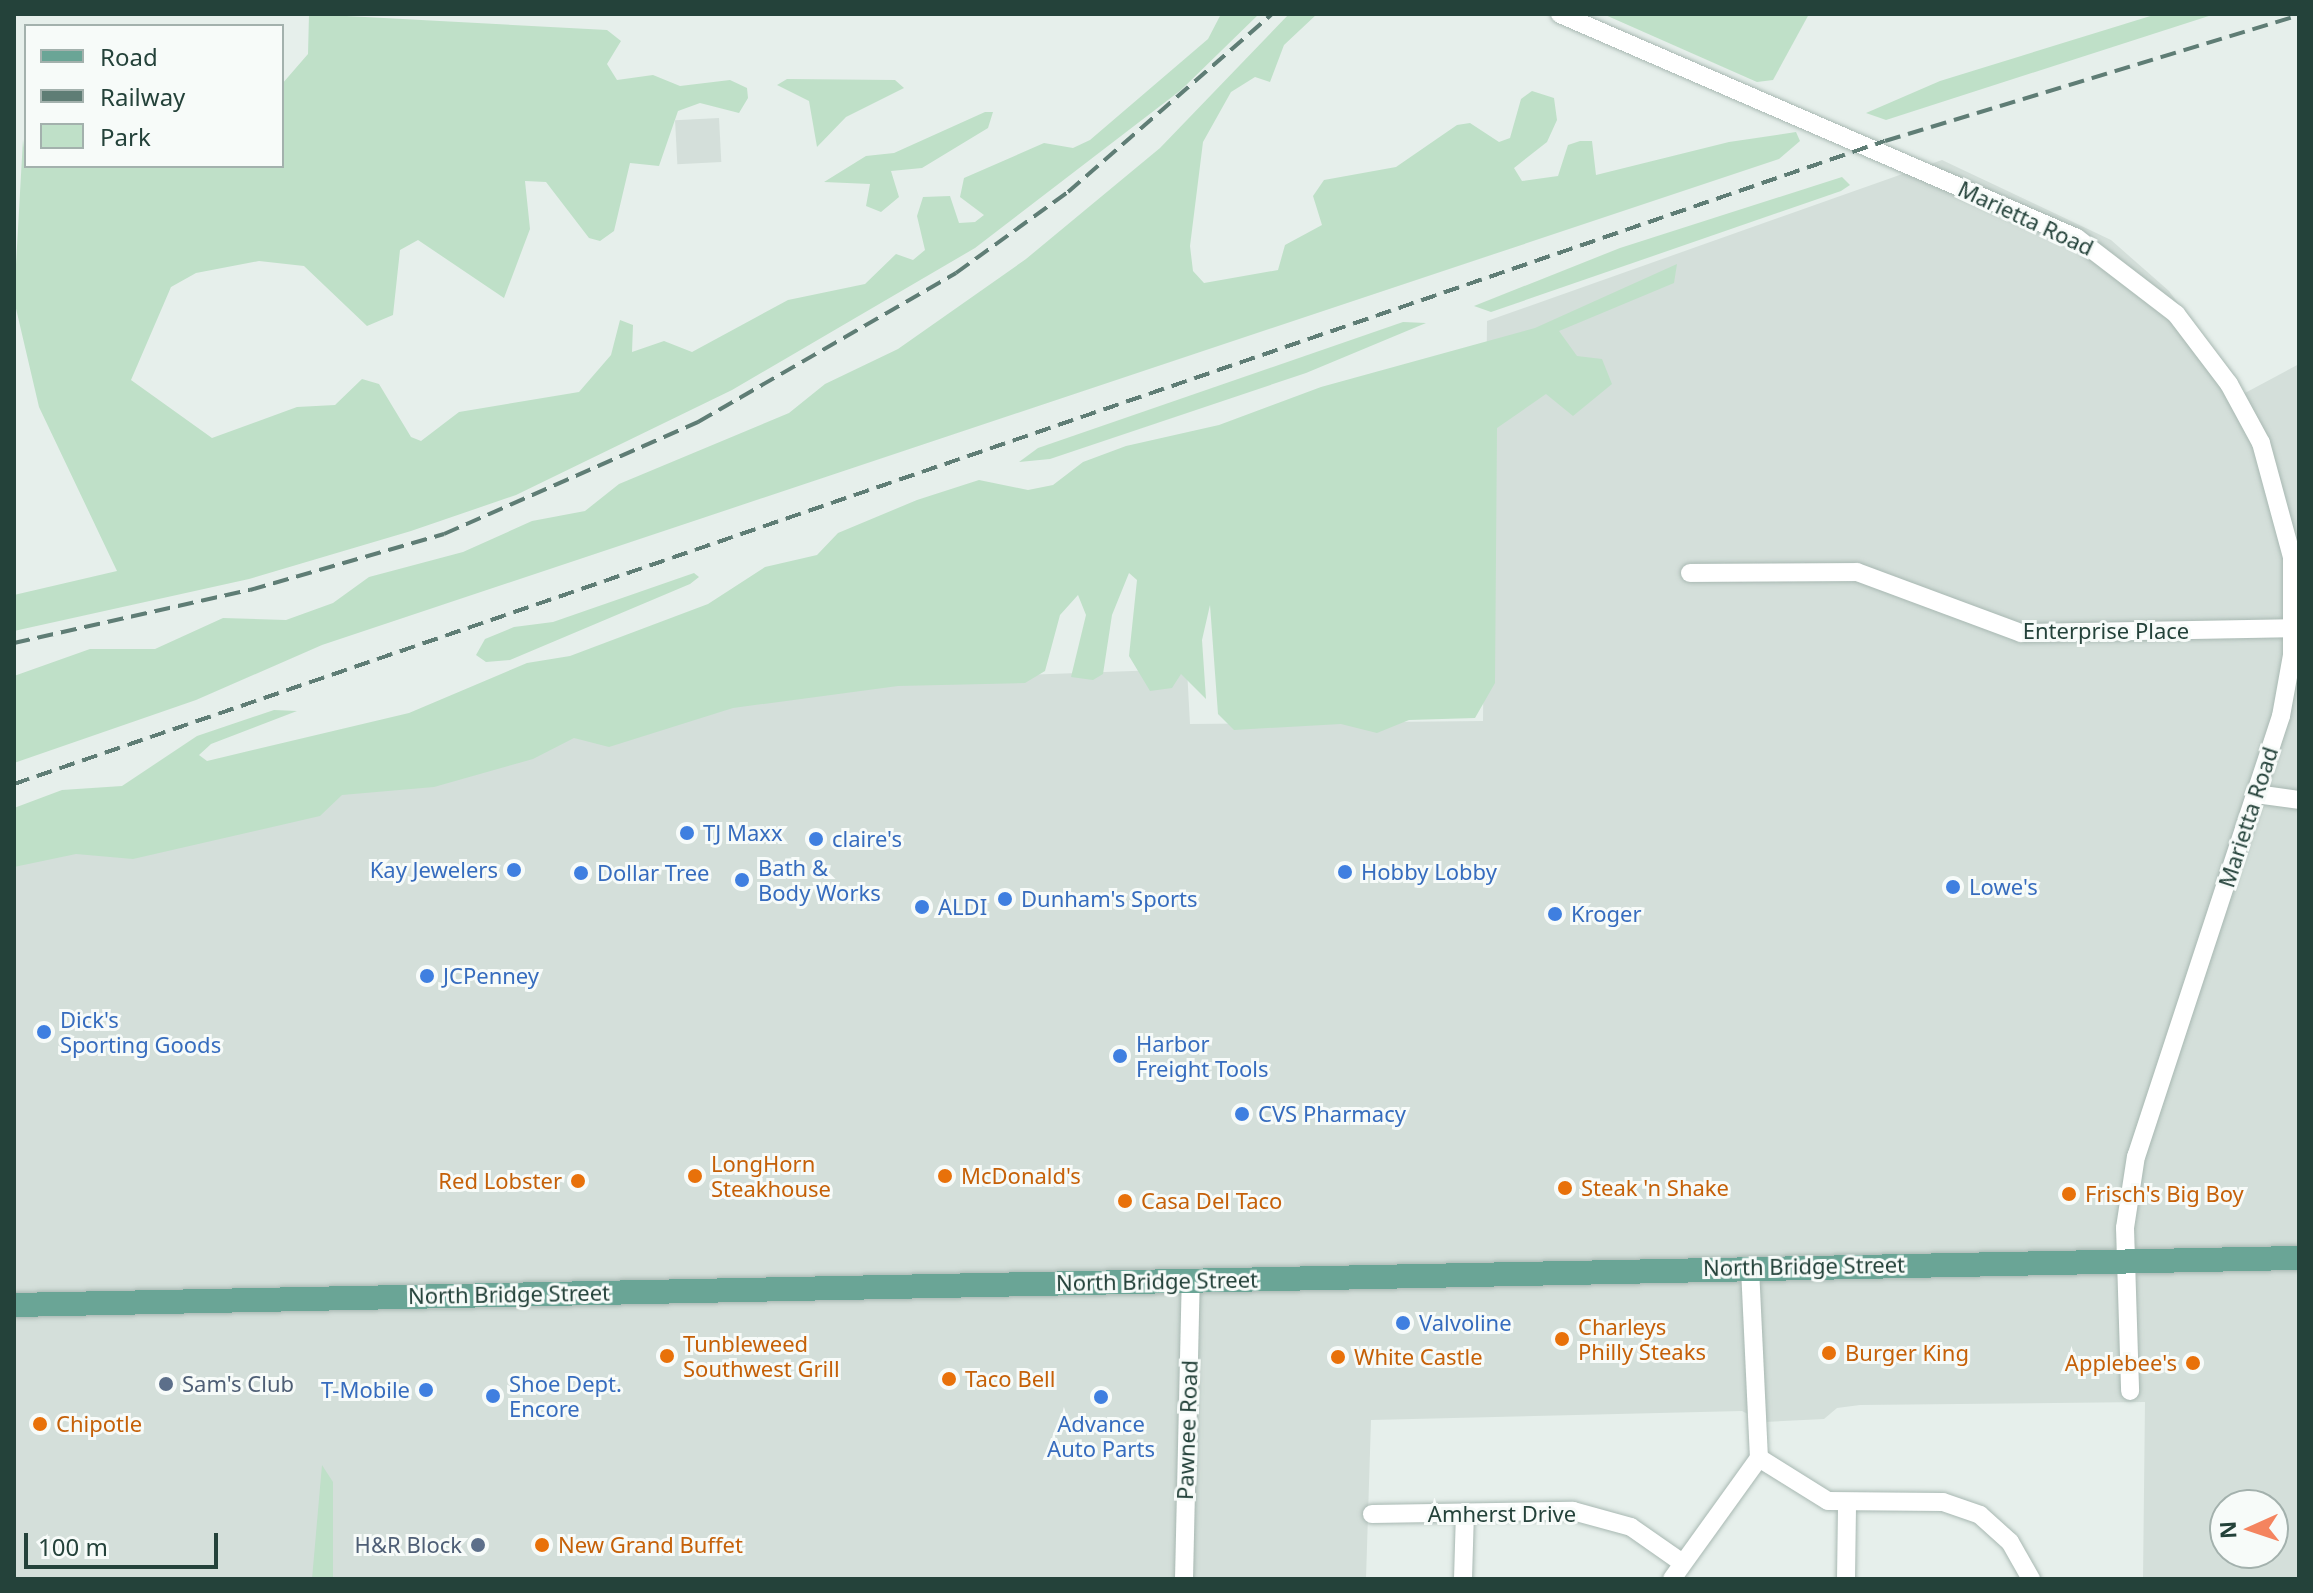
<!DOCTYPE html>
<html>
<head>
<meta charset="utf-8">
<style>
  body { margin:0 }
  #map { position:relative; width:2313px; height:1593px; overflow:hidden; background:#e6efeb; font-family:"Noto Sans",sans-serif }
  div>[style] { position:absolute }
  .built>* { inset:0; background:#d4dfda; transform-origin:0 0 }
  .green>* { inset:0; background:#bfe0c8 }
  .roads { filter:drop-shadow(0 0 2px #a8b8b2) drop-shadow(0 0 2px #a8b8b2) }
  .minor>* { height:18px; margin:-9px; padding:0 9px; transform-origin:9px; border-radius:9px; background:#fff }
  .major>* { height:24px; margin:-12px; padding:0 12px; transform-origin:12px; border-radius:12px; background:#6aa596 }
  .rail>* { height:4px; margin-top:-2px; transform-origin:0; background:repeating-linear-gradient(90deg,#5f7d75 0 16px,transparent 0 24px) }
  .dots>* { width:22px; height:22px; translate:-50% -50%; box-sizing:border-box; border:4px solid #f7fbf9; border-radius:50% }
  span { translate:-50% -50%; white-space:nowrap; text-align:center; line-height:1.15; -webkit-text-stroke:6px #f7fbf9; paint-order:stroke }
  .street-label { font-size:22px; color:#24423a }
  .shop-label { font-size:22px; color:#366cbe }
  .left { translate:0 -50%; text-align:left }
  .right { translate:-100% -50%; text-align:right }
  .food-label { font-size:22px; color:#c56008 }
  .service-label { font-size:22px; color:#4e5e75 }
  .frame { position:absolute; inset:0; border:16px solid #24423a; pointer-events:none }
  .legend { position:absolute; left:24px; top:24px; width:260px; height:144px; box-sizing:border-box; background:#f7fbf9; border:2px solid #a3b1ad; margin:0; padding:10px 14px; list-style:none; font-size:24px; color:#24423a }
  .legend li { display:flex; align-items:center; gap:16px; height:40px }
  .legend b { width:40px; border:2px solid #a3b1ad }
  .north { position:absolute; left:2209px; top:1489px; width:80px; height:80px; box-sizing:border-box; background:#f7fbf9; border:2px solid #a3b1ad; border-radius:50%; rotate:267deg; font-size:22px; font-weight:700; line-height:32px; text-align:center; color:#24423a }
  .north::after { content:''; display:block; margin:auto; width:28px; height:36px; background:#f4845f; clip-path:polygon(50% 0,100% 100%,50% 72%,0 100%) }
  .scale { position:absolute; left:24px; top:1533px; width:194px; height:36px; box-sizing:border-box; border:4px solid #24423a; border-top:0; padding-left:10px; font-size:24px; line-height:28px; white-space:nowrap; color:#24423a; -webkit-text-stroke:6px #f7fbf9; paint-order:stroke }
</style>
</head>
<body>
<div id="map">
  <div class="built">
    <i style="left:719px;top:118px;width:44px;height:44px;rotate:87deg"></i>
    <i style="clip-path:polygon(evenodd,1942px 160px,2111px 240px,2169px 291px,2245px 393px,2299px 364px,2299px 1579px,2143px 1579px,2145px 1402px,1860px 1405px,1837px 1408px,1824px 1419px,1764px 1422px,1742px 1411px,1371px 1420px,1366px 1579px,14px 1579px,14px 840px,862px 681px,1187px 669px,1190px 724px,1483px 721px,1487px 321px,1942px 160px,2225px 1505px,2273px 1505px,2273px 1553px,2225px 1553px,2225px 1505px)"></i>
  </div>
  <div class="green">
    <i style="clip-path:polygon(309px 14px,607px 30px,621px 41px,607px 64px,617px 80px,653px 75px,680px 86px,730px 80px,747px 88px,748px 98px,739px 113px,700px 103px,678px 111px,659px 166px,630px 163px,614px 231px,600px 241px,589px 238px,546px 182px,525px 181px,530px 229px,504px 298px,418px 240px,400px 250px,393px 315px,367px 326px,304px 266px,259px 261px,196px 273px,171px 287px,131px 380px,212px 438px,297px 407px,335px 405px,362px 379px,379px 384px,411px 437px,421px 441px,459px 412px,579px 392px,611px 355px,620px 320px,633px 325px,632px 352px,664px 341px,692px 352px,788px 300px,865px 284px,896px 254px,913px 260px,925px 250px,917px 216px,923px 197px,950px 196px,959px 223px,975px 222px,984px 215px,960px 197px,964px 178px,1044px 143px,1073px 148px,1090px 140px,1208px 39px,1221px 14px,1259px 14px,1181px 90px,975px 248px,732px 390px,516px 495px,411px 531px,249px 579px,14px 631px,14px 595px,117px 571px,39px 407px,14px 300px,23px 139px,26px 166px,282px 166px,282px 84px,308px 54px)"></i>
    <i style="clip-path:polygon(1289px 14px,1317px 14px,1284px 45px,1270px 82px,1255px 77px,1231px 92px,1203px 142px,1190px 246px,1193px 271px,1204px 283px,1278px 270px,1285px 245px,1322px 225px,1313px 196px,1324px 180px,1396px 167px,1457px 125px,1470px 123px,1499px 142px,1510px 138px,1521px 99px,1532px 91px,1554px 98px,1557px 120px,1547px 142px,1514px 168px,1522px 181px,1558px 176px,1568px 145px,1580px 141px,1592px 141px,1596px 175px,1729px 142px,1796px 132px,1800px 141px,1779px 159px,322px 645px,196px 700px,14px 763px,14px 676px,90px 649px,155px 649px,223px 618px,286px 620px,333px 603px,369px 577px,463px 552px,532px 521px,585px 511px,619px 484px,789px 413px,825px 384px,898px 349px,1026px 259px,1160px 148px)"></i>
    <i style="clip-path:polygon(1603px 14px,1809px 14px,1773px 80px,1757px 82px)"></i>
    <i style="clip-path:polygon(2157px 14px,2215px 14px,1886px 120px,1866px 113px,1940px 81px)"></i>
    <i style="clip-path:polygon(787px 79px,895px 80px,904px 88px,846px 117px,817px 147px,809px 101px,777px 85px)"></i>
    <i style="clip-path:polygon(985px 112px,993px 112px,988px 128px,922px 168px,891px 171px,899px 197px,881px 212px,866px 206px,870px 184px,824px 182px,866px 156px,894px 153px)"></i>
    <i style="clip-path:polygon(1842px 177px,1850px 185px,1841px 191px,1491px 312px,1474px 306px,1620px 248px)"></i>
    <i style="clip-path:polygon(1677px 264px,1674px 283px,1559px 331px,1577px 356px,1602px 359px,1612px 384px,1573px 416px,1546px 394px,1497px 428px,1495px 683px,1475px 718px,1409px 720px,1377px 733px,1341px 724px,1234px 730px,1218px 714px,1210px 605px,1202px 640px,1206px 699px,1181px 674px,1172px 688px,1150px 691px,1129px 656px,1137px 580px,1129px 573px,1112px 615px,1103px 674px,1093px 680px,1071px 677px,1086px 615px,1078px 595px,1060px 615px,1045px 671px,1025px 683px,898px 686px,733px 708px,609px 747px,574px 738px,533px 759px,434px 787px,342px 795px,320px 816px,133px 859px,76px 854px,14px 867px,14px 808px,62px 790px,122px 786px,197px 736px,274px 710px,297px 711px,211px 744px,199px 755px,207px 761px,409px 713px,527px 663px,570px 656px,708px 604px,765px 567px,817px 555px,838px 533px,917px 500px,979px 480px,1028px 490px,1053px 485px,1083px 462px,1126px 446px,1219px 425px,1321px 387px,1535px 328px)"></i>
    <i style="clip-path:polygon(1403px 322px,1426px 323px,1306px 373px,1050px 459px,1019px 462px,1038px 448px)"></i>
    <i style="clip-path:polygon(694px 573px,699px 577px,690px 584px,510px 660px,486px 662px,476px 655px,485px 639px,514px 627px,553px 622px)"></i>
    <i style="clip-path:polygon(322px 1465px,333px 1482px,333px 1579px,312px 1579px)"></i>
  </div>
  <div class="roads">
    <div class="minor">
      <i style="left:1560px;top:14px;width:563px;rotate:23.43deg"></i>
      <i style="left:2077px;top:238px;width:125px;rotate:37.5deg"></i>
      <i style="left:2176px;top:314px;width:88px;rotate:52.9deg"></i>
      <i style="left:2229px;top:384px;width:67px;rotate:61.5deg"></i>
      <i style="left:2261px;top:443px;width:118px;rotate:74.8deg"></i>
      <i style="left:2292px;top:557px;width:98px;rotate:90deg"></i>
      <i style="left:2292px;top:655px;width:62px;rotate:100.2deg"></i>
      <i style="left:2281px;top:716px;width:463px;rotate:108.2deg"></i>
      <i style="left:2136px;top:1156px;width:73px;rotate:98.7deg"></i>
      <i style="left:2125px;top:1228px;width:163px;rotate:88.2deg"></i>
      <i style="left:1690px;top:573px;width:167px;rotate:-0.3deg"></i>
      <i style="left:1857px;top:572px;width:175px;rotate:20.4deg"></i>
      <i style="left:2021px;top:633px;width:273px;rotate:-1deg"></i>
      <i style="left:2256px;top:794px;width:43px;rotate:7.9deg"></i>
      <i style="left:1750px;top:1268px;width:190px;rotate:87.3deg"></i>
      <i style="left:1759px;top:1458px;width:81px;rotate:31.9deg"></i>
      <i style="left:1828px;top:1501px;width:115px;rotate:0.5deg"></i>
      <i style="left:1943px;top:1502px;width:39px;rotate:19deg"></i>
      <i style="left:1980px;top:1515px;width:40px;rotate:42deg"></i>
      <i style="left:2010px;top:1542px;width:43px;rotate:60.4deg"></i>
      <i style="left:1372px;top:1514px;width:201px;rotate:-0.9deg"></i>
      <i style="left:1573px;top:1511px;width:60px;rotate:15.4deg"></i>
      <i style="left:1631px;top:1527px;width:61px;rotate:35deg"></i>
      <i style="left:1184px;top:1579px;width:298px;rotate:-88.7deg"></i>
      <i style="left:1463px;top:1579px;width:66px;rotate:-88.3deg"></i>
      <i style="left:1672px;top:1579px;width:149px;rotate:-54.3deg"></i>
      <i style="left:1846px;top:1579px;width:75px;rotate:-89.2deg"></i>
    </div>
    <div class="major">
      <i style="left:14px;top:1305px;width:2285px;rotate:-1.18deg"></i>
    </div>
  </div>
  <div class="rail">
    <i style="left:14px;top:643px;width:242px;rotate:-12.7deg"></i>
    <i style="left:250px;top:590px;width:202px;rotate:-16.1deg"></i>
    <i style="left:444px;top:534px;width:278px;rotate:-23.8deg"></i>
    <i style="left:698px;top:422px;width:298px;rotate:-30deg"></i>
    <i style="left:956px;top:273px;width:138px;rotate:-35.9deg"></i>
    <i style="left:1068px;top:192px;width:271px;rotate:-41.1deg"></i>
    <i style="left:14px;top:784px;width:1978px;rotate:-18.97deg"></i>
    <i style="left:1885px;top:141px;width:433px;rotate:-16.9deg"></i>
  </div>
  <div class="dots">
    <i style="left:687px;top:833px;background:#3f7fe0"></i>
    <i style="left:816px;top:839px;background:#3f7fe0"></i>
    <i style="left:514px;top:870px;background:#3f7fe0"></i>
    <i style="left:1345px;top:872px;background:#3f7fe0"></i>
    <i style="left:581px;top:873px;background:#3f7fe0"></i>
    <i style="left:742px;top:880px;background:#3f7fe0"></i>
    <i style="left:1953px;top:887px;background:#3f7fe0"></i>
    <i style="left:1005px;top:899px;background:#3f7fe0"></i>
    <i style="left:922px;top:907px;background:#3f7fe0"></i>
    <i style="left:1555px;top:914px;background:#3f7fe0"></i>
    <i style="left:427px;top:976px;background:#3f7fe0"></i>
    <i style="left:44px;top:1032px;background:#3f7fe0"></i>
    <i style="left:1120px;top:1056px;background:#3f7fe0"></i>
    <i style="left:1242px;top:1114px;background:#3f7fe0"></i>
    <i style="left:695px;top:1176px;background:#e8710a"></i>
    <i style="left:945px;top:1176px;background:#e8710a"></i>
    <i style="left:578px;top:1181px;background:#e8710a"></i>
    <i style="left:1565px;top:1188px;background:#e8710a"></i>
    <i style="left:2069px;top:1194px;background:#e8710a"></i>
    <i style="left:1125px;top:1201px;background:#e8710a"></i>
    <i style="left:1403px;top:1323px;background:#3f7fe0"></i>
    <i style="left:1562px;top:1339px;background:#e8710a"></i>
    <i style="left:1829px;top:1353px;background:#e8710a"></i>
    <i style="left:667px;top:1356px;background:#e8710a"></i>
    <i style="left:1338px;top:1357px;background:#e8710a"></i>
    <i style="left:2193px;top:1363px;background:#e8710a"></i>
    <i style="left:949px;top:1379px;background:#e8710a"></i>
    <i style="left:166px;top:1384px;background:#5c6f8a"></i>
    <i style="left:426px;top:1390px;background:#3f7fe0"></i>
    <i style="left:493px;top:1396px;background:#3f7fe0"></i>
    <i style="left:1101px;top:1397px;background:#3f7fe0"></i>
    <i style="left:40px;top:1424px;background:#e8710a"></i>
    <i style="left:478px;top:1545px;background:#5c6f8a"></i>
    <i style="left:542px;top:1545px;background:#e8710a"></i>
  </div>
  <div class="street-label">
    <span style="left:2026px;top:218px;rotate:25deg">Marietta Road</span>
    <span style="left:2106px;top:631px">Enterprise Place</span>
    <span style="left:2248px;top:817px;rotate:-72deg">Marietta Road</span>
    <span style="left:1804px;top:1266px;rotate:-1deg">North Bridge Street</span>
    <span style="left:1157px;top:1281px;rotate:-1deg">North Bridge Street</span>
    <span style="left:509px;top:1294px;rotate:-1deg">North Bridge Street</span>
    <span style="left:1187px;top:1430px;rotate:-88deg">Pawnee Road</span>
    <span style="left:1502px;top:1514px">Amherst Drive</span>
  </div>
  <div class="shop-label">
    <span class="left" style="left:703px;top:833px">TJ Maxx</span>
    <span class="left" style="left:832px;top:839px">claire's</span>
    <span class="left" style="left:758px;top:880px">Bath &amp;<br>Body Works</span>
    <span class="right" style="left:498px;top:870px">Kay Jewelers</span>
    <span class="left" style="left:1361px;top:872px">Hobby Lobby</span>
    <span class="left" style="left:597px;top:873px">Dollar Tree</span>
    <span class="left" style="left:1969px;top:887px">Lowe's</span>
    <span class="left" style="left:1021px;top:899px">Dunham's Sports</span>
    <span class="left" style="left:938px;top:907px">ALDI</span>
    <span class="left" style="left:1571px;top:914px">Kroger</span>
    <span class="left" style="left:443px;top:976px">JCPenney</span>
    <span class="left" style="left:60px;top:1032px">Dick's<br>Sporting Goods</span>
    <span class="left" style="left:1136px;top:1056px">Harbor<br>Freight Tools</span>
    <span class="left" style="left:1258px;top:1114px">CVS Pharmacy</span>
    <span class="left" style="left:1419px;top:1323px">Valvoline</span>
    <span class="left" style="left:509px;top:1396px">Shoe Dept.<br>Encore</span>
    <span class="right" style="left:410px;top:1390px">T-Mobile</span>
    <span style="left:1101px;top:1436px">Advance<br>Auto Parts</span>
  </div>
  <div class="food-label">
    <span class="left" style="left:711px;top:1176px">LongHorn<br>Steakhouse</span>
    <span class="left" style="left:961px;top:1176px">McDonald's</span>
    <span class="right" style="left:562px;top:1181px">Red Lobster</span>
    <span class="left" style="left:1581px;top:1188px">Steak 'n Shake</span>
    <span class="left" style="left:2085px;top:1194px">Frisch's Big Boy</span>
    <span class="left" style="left:1141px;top:1201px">Casa Del Taco</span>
    <span class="left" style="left:1578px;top:1339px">Charleys<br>Philly Steaks</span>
    <span class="left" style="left:683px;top:1356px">Tunbleweed<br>Southwest Grill</span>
    <span class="left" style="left:1845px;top:1353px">Burger King</span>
    <span class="left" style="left:1354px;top:1357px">White Castle</span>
    <span class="right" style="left:2177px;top:1363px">Applebee's</span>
    <span class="left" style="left:965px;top:1379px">Taco Bell</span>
    <span class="left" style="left:56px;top:1424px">Chipotle</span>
    <span class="left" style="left:558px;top:1545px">New Grand Buffet</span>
  </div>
  <div class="service-label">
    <span class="left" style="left:182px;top:1384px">Sam's Club</span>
    <span class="right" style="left:462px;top:1545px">H&amp;R Block</span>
  </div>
  <div class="frame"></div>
  <ul class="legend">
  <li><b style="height:10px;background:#6aa596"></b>Road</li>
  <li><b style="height:10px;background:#5f7d75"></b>Railway</li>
  <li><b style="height:22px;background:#bfe0c8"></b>Park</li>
  </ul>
  <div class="north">N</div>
  <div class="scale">100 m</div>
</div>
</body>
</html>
